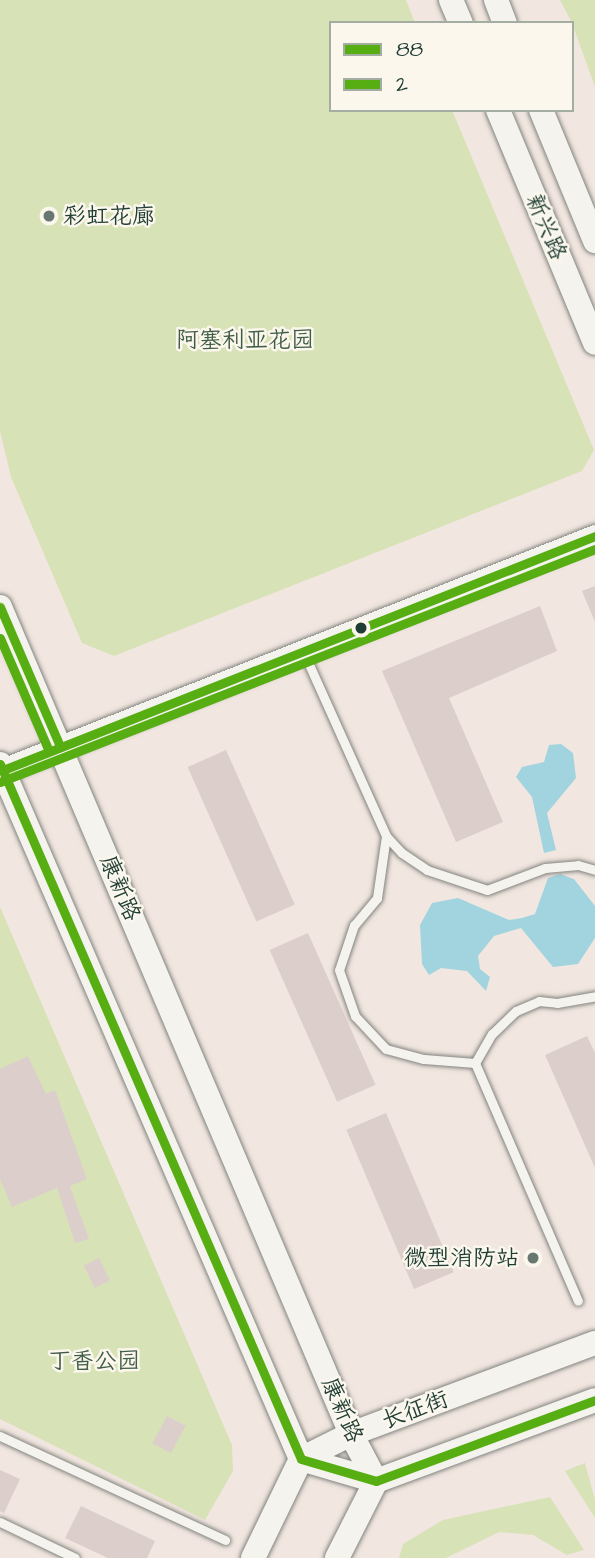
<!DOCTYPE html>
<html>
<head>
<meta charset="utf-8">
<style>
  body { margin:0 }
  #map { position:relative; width:595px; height:1558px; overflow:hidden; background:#f1e6e0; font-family:"Architects Daughter","LXGW WenKai TC",sans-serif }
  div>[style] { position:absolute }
  .green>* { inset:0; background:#d8e2b7 }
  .water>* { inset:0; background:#a2d4df }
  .building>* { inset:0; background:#dccecb; transform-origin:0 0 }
  .roads { filter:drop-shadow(0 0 2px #83847f) drop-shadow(0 0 2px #83847f) }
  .service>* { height:9px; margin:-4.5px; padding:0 4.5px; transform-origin:4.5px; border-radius:4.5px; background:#f5f3ee }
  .tertiary>* { height:23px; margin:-11.5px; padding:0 11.5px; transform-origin:11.5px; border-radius:11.5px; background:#f5f3ee }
  .secondary>* { height:24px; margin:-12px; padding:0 12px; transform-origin:12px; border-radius:12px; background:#f5f3ee }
  .bus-1>* { height:9px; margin:-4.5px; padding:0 4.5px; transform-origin:4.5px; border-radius:4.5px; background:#57ae12 }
  .bus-2>* { height:9px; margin:-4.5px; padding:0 4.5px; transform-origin:4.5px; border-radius:4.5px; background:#57ae12 }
  .dots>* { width:19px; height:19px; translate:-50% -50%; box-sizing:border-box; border:4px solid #fbf7ec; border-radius:50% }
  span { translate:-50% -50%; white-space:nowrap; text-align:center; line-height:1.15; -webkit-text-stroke:5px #fbf7ec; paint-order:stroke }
  .poi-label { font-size:23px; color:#1f3d34 }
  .left { translate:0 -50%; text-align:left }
  .right { translate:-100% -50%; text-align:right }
  .street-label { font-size:23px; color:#1f3d34 }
  .park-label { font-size:23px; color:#405d48 }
  .legend { position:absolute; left:329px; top:21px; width:245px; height:91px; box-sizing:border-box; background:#fbf7ec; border:2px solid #a3ada2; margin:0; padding:9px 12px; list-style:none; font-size:21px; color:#1f3d34 }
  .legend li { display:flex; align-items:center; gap:14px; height:35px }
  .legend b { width:35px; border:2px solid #a3ada2 }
</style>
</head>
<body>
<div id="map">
  <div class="green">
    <i style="clip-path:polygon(0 0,406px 0,415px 23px,331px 23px,331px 110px,452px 110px,594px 450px,582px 471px,114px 656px,82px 643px,11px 477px,0 431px)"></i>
    <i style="clip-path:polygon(560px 0,595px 0,595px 87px,572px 23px)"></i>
    <i style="clip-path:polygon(0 907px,232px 1445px,233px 1471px,205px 1520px,0 1419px)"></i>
    <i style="clip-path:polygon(585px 1463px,595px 1500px,595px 1518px,565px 1471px)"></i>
    <i style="clip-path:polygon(550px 1497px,584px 1550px,567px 1555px,533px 1535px,499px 1532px,446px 1558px,399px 1558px,403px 1544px,443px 1520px)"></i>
  </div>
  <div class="water">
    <i style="clip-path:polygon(561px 744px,573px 753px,576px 778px,547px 813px,556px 850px,544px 853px,532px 797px,516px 777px,522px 767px,544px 762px,549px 745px)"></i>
    <i style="clip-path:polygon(560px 874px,574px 879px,595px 906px,595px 938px,578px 964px,553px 967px,521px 928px,494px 936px,478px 956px,480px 969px,490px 977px,486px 991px,467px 971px,441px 968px,429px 975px,422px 964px,420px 925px,432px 903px,458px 898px,509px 920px,522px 918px,535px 914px,548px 878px)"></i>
  </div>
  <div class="building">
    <i style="clip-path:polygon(595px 586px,595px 622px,582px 591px)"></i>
    <i style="clip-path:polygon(540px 606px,557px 651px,449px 698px,503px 822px,456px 842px,382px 671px)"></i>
    <i style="left:226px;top:750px;width:169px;height:42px;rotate:66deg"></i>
    <i style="left:308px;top:933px;width:166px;height:42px;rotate:66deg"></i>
    <i style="clip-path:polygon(587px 1036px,595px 1053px,595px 1168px,545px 1055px)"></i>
    <i style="clip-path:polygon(28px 1056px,46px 1094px,55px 1090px,87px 1179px,70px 1186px,89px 1239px,75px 1243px,57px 1188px,12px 1207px,0 1179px,0 1069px)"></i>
    <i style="left:386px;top:1113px;width:173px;height:43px;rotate:67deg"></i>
    <i style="left:99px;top:1258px;width:25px;height:17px;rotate:64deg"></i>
    <i style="left:167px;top:1416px;width:21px;height:31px;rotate:28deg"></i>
    <i style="clip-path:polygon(0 1470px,20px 1479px,4px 1513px,0 1511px)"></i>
    <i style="clip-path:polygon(81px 1506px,155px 1541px,147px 1558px,108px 1558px,65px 1538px)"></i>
  </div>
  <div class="roads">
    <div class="service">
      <i style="left:303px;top:651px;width:203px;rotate:65.8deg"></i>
      <i style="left:386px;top:836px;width:23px;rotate:47deg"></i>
      <i style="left:402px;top:853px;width:30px;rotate:34deg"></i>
      <i style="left:427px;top:870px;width:63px;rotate:18.4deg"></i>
      <i style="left:487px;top:890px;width:62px;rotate:-20.8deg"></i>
      <i style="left:545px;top:868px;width:33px;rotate:-5deg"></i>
      <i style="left:578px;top:865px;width:18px;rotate:16deg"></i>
      <i style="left:386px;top:836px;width:63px;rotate:98.3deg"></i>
      <i style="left:377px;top:898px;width:35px;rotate:130deg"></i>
      <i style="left:354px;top:925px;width:47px;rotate:108.4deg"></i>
      <i style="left:339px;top:970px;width:49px;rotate:70.8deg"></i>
      <i style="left:355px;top:1016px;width:45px;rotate:46.8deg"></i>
      <i style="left:386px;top:1049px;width:39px;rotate:15deg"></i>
      <i style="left:424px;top:1059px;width:51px;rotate:4.5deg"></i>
      <i style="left:475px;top:1063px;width:34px;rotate:-60deg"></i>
      <i style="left:492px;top:1034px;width:33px;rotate:-44deg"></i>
      <i style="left:516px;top:1011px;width:25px;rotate:-23deg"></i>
      <i style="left:539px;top:1001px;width:18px;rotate:6deg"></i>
      <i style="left:557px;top:1003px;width:39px;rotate:-10deg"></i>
      <i style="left:475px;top:1063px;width:259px;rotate:66.6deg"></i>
      <i style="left:0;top:1436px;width:248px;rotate:24.8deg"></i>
      <i style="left:0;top:1522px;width:83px;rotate:25.6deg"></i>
    </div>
    <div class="tertiary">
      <i style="left:0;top:771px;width:640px;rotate:-21.55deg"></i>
    </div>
    <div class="secondary">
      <i style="left:451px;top:0;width:25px;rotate:67deg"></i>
      <i style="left:496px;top:0;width:25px;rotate:69deg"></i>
      <i style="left:498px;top:110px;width:252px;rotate:67.4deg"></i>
      <i style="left:541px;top:110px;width:142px;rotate:67.6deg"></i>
      <i style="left:0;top:607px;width:898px;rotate:67deg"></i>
      <i style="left:351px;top:1434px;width:53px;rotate:62deg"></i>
      <i style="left:0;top:764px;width:757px;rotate:66.58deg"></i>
      <i style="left:301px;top:1459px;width:78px;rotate:16.3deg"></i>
      <i style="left:253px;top:1558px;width:110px;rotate:-64.1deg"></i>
      <i style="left:301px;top:1459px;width:56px;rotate:-26.6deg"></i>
      <i style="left:351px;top:1434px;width:260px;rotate:-20.5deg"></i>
      <i style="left:337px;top:1558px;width:86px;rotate:-63.1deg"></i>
      <i style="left:376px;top:1481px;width:233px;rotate:-20.3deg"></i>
    </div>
  </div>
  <div class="bus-1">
    <i style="left:0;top:607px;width:151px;rotate:66.7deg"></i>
    <i style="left:0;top:764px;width:757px;rotate:66.58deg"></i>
    <i style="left:301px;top:1459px;width:78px;rotate:16.3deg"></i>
    <i style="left:376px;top:1481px;width:233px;rotate:-20.3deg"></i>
    <i style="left:3px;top:770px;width:637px;rotate:-21.57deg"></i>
  </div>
  <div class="bus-2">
    <i style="left:0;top:638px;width:123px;rotate:66.6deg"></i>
    <i style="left:0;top:782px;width:639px;rotate:-21.39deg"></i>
  </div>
  <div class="dots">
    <i style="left:49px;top:216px;background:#687870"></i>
    <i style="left:361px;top:628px;background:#1f3d34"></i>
    <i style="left:533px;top:1258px;background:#687870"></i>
  </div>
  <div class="poi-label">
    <span class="left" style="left:63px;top:216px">彩虹花廊</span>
    <span class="right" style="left:519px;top:1258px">微型消防站</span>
  </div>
  <div class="street-label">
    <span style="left:546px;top:227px;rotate:67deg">新兴路</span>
    <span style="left:120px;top:888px;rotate:67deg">康新路</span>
    <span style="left:342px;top:1410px;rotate:66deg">康新路</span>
    <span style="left:415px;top:1410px;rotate:-20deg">长征街</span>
  </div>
  <div class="park-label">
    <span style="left:245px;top:340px">阿塞利亚花园</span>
    <span style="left:94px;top:1361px">丁香公园</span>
  </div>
  <ul class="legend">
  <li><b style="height:9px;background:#57ae12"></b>88</li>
  <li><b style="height:9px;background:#57ae12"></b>2</li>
  </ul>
</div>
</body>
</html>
